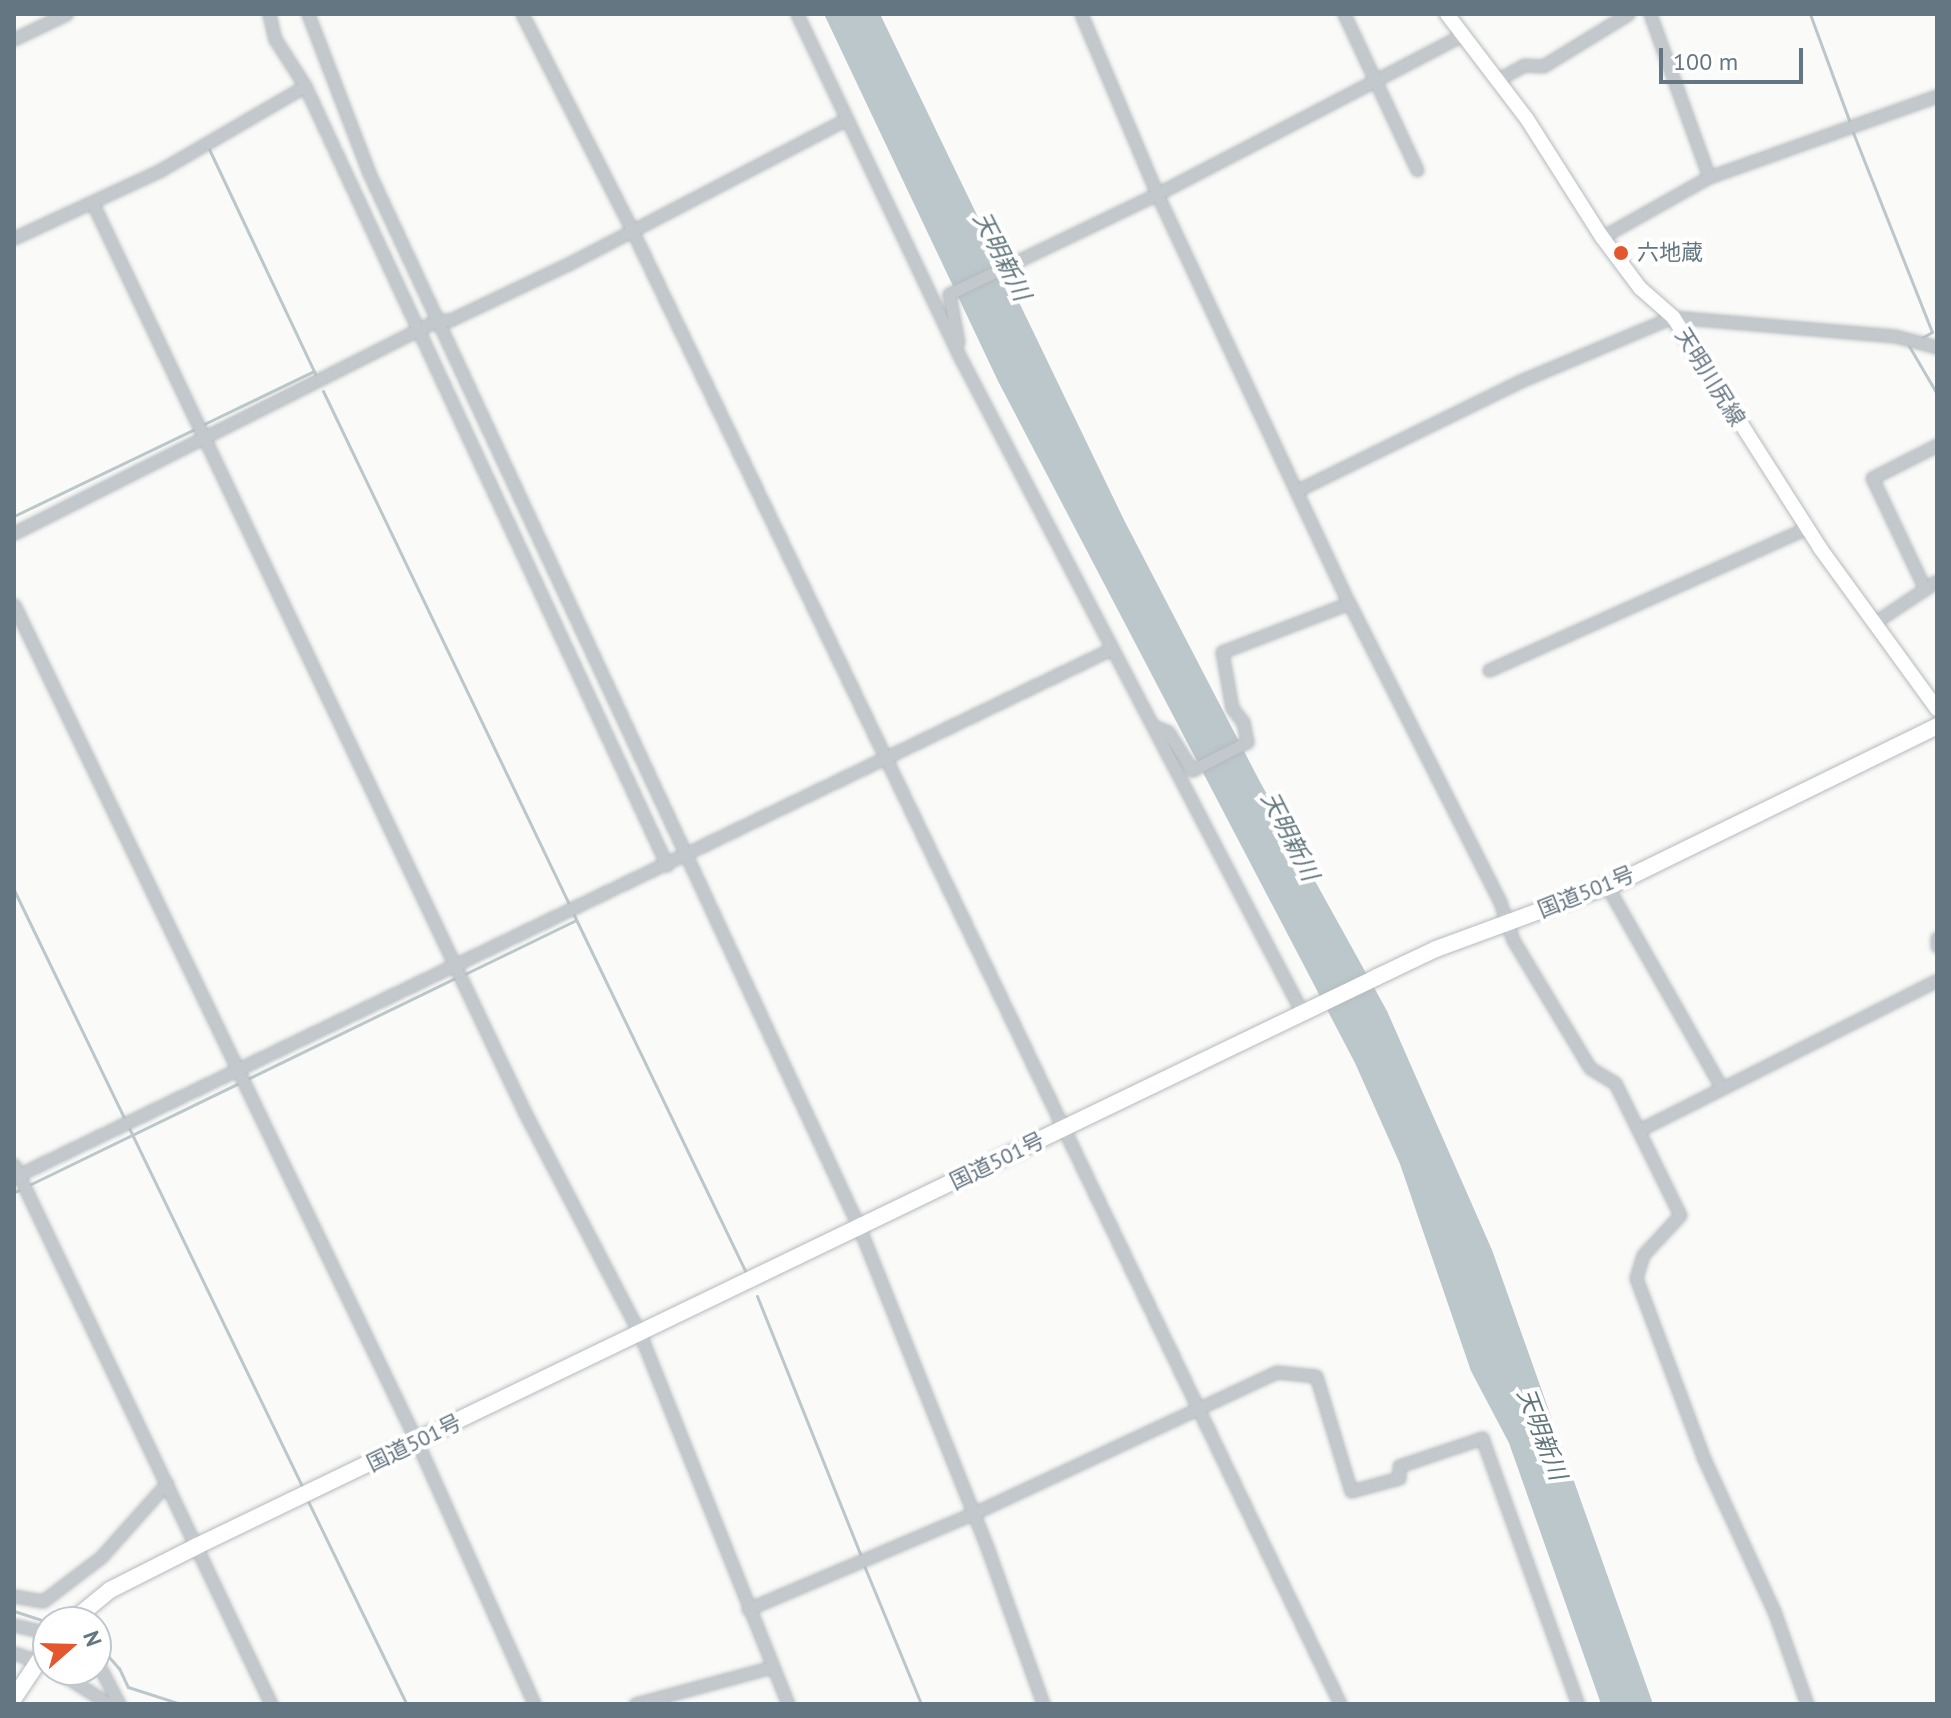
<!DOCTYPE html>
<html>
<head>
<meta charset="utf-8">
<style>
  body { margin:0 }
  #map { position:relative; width:1951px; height:1718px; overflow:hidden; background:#fafaf8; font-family:"PT Sans","Noto Sans JP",sans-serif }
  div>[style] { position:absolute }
  .water>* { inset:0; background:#bbc7cb }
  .stream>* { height:3px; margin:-1.5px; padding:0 1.5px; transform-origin:1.5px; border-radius:1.5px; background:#bbc7cb }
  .roads { filter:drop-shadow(0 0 2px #b5babe) drop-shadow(0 0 2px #b5babe) }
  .minor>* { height:11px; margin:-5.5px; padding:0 5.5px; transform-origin:5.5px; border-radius:5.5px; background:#c3c8cc }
  .major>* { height:14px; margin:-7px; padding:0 7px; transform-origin:7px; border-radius:7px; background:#fff }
  .highway>* { height:16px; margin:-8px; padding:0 8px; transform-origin:8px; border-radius:8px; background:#fff }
  .dots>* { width:22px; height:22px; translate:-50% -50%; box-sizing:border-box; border:4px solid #fff; border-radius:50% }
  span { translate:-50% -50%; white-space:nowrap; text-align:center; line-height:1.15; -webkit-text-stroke:8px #fff; paint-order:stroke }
  .poi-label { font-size:22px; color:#657683 }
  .left { translate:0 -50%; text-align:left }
  .street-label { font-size:22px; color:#657683 }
  .water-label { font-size:24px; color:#60757c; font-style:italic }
  .frame { position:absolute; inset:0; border:16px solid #657683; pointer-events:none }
  .north { position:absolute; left:32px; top:1606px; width:80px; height:80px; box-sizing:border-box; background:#fff; border:2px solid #c1c8cd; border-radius:50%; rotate:70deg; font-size:22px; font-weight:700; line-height:32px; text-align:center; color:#657683 }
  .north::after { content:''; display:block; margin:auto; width:28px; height:36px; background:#e4572e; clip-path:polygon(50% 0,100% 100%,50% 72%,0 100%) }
  .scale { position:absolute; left:1659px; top:48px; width:144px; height:36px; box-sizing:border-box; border:4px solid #657683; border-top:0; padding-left:10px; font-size:24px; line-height:28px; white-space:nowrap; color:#657683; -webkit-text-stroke:6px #fff; paint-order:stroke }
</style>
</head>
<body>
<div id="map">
  <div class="water">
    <i style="clip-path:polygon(824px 14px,880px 14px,1124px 520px,1259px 780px,1387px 1011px,1492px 1250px,1653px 1704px,1601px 1704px,1509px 1443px,1471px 1371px,1400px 1164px,1355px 1063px,998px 381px)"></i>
  </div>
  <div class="stream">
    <i style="left:1810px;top:14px;width:116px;rotate:69.8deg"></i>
    <i style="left:1852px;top:130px;width:217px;rotate:68.4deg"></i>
    <i style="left:1932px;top:332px;width:14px;rotate:150deg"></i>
    <i style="left:209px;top:149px;width:250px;rotate:64.7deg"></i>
    <i style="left:1913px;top:344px;width:4px;rotate:153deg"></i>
    <i style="left:1909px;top:346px;width:56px;rotate:59.7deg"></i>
    <i style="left:323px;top:391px;width:569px;rotate:64.38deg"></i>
    <i style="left:202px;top:425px;width:124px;rotate:-25.7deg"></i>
    <i style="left:14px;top:516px;width:201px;rotate:-25.7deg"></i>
    <i style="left:14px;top:890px;width:664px;rotate:64.21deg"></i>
    <i style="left:572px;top:911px;width:401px;rotate:64.3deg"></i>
    <i style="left:465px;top:974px;width:123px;rotate:-25.9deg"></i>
    <i style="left:29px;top:1185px;width:477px;rotate:-25.9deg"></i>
    <i style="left:14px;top:1192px;width:9px;rotate:-21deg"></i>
    <i style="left:757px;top:1296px;width:280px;rotate:68.2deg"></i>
    <i style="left:863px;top:1563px;width:152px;rotate:67.6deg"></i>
    <i style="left:14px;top:1611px;width:36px;rotate:18deg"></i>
    <i style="left:96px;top:1642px;width:35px;rotate:49deg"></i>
    <i style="left:119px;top:1668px;width:21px;rotate:65deg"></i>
    <i style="left:128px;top:1687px;width:56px;rotate:17.8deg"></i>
    <i style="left:273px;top:1703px;width:133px"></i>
    <i style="left:406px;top:1703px;width:227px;rotate:-115.9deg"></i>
  </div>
  <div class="roads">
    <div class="minor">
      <i style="left:269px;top:14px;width:26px;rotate:77deg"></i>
      <i style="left:275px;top:39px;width:56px;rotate:57.4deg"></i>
      <i style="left:305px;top:86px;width:859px;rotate:65.08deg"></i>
      <i style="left:308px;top:14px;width:170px;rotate:69deg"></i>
      <i style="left:369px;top:173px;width:1162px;rotate:65.07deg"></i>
      <i style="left:859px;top:1227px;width:348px;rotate:68.2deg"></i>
      <i style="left:988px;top:1550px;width:164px;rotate:70.3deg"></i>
      <i style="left:522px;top:14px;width:240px;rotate:63deg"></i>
      <i style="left:631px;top:228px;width:1637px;rotate:64.34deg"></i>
      <i style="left:797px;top:14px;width:382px;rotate:64.6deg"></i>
      <i style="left:961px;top:359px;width:739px;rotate:62.43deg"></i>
      <i style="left:1081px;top:14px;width:195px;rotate:67.1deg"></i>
      <i style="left:1157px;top:194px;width:452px;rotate:64.9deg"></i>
      <i style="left:1349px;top:603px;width:335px;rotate:63.2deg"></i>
      <i style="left:1500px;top:902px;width:40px;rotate:71.1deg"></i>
      <i style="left:1513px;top:940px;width:149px;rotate:59deg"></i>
      <i style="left:1590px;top:1068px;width:29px;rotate:31deg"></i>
      <i style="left:1615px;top:1083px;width:147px;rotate:63.8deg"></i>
      <i style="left:1680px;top:1215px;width:54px;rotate:132.8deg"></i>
      <i style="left:1643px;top:1255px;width:24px;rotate:107deg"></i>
      <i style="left:1636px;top:1278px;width:193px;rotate:69.4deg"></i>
      <i style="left:1704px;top:1459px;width:167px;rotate:65.3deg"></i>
      <i style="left:1774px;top:1611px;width:99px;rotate:70.5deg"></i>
      <i style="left:1344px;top:14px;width:172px;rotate:64.9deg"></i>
      <i style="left:1650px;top:14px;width:173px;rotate:70.1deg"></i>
      <i style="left:14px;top:39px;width:58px;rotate:-25.7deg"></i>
      <i style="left:1497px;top:80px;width:31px;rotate:-29deg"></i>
      <i style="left:1524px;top:65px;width:19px;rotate:3deg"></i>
      <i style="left:1543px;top:66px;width:100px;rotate:-31.5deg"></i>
      <i style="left:93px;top:204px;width:1006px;rotate:64.58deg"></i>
      <i style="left:525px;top:1113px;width:249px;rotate:62.5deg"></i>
      <i style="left:640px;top:1334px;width:399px;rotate:68.2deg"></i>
      <i style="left:1602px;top:237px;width:123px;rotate:-29.3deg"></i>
      <i style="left:1709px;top:177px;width:242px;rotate:-19.6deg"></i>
      <i style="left:14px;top:238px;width:160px;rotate:-24.8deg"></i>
      <i style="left:159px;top:171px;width:169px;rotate:-30.2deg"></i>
      <i style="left:958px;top:342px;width:49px;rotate:-100.6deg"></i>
      <i style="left:949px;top:294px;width:231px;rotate:-25.7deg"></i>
      <i style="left:1157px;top:194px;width:345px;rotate:-27.5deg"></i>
      <i style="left:1298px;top:490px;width:245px;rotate:-26.1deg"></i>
      <i style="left:1518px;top:382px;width:168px;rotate:-22.8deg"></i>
      <i style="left:1673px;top:317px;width:223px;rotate:4.9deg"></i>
      <i style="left:1895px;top:336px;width:43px;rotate:14.7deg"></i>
      <i style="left:14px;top:533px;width:474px;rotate:-26.7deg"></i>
      <i style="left:437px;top:320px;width:13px"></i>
      <i style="left:450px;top:320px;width:131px;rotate:-25.4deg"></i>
      <i style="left:568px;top:264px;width:312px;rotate:-27.5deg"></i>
      <i style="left:1925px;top:589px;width:123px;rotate:-115.5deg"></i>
      <i style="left:1872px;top:478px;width:73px;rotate:-26.9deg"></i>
      <i style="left:14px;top:605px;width:929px;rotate:64.29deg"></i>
      <i style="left:417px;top:1442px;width:287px;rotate:65.9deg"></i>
      <i style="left:1875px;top:622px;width:74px;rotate:-33.5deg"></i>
      <i style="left:1489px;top:670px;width:348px;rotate:-24.1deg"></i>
      <i style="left:1154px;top:726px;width:15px;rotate:23deg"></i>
      <i style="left:1168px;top:732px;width:45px;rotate:57.7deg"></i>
      <i style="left:1192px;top:770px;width:62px;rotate:-27deg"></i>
      <i style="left:1247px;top:742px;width:20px;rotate:-101deg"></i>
      <i style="left:1243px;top:722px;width:18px;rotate:-128deg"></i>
      <i style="left:1232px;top:708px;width:57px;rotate:-100.1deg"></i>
      <i style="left:1222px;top:652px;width:136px;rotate:-21.1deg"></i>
      <i style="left:1607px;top:886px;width:231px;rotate:60.4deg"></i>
      <i style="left:1937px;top:938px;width:8px;rotate:90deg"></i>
      <i style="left:1641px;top:1129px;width:331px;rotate:-26.7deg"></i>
      <i style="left:14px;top:1165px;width:597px;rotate:64.51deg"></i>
      <i style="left:14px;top:1177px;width:1217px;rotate:-25.7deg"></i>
      <i style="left:14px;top:1596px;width:29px;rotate:10deg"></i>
      <i style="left:43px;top:1601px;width:73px;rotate:-37.2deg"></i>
      <i style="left:101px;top:1557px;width:99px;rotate:-48.3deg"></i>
      <i style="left:748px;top:1609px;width:243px;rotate:-23deg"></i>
      <i style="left:972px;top:1514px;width:336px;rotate:-25deg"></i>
      <i style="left:1277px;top:1372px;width:39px;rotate:6deg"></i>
      <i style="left:1316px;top:1376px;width:120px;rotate:73.1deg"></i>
      <i style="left:1351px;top:1491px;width:50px;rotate:-15.2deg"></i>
      <i style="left:1399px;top:1478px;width:12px;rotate:-90deg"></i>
      <i style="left:1399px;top:1466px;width:88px;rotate:-18.6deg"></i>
      <i style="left:1482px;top:1438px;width:283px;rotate:70.2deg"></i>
      <i style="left:14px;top:1625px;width:35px;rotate:13deg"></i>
      <i style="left:14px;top:1653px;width:36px;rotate:19deg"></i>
      <i style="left:96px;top:1660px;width:50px;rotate:62.4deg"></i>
      <i style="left:56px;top:1670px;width:63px;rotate:32.7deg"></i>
      <i style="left:635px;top:1704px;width:142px;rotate:-15.1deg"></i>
    </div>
    <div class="major">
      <i style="left:1447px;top:14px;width:132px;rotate:52.7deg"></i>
      <i style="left:1527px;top:119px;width:140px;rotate:57.6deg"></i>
      <i style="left:1602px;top:237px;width:64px;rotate:53.3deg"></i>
      <i style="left:1640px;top:288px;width:44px;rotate:41.3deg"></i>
      <i style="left:1673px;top:317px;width:274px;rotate:57.5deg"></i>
      <i style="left:1820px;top:548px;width:199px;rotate:54deg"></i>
    </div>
    <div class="highway">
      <i style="left:71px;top:1622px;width:50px;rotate:-39.4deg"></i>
      <i style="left:110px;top:1590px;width:97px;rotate:-26.8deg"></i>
      <i style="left:197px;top:1546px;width:1310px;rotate:-25.74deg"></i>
      <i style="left:1377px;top:977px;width:65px;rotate:-25.4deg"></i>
      <i style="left:1436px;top:949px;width:197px;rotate:-20.2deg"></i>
      <i style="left:1621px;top:881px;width:352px;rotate:-26.1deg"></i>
      <i style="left:14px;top:1698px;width:61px;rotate:-56.3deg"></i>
    </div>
  </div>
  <div class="dots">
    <i style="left:1621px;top:253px;background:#e4572e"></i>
  </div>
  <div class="poi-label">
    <span class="left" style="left:1637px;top:253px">六地蔵</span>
  </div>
  <div class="street-label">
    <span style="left:1710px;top:377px;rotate:58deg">天明川尻線</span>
    <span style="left:1586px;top:892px;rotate:-22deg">国道501号</span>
    <span style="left:997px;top:1161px;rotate:-26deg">国道501号</span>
    <span style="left:414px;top:1443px;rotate:-26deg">国道501号</span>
  </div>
  <div class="water-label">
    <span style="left:1002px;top:256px;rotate:63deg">天明新川</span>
    <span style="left:1290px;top:836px;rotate:63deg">天明新川</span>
    <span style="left:1542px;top:1434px;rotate:69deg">天明新川</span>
  </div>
  <div class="frame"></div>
  <div class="north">N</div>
  <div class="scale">100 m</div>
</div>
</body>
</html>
